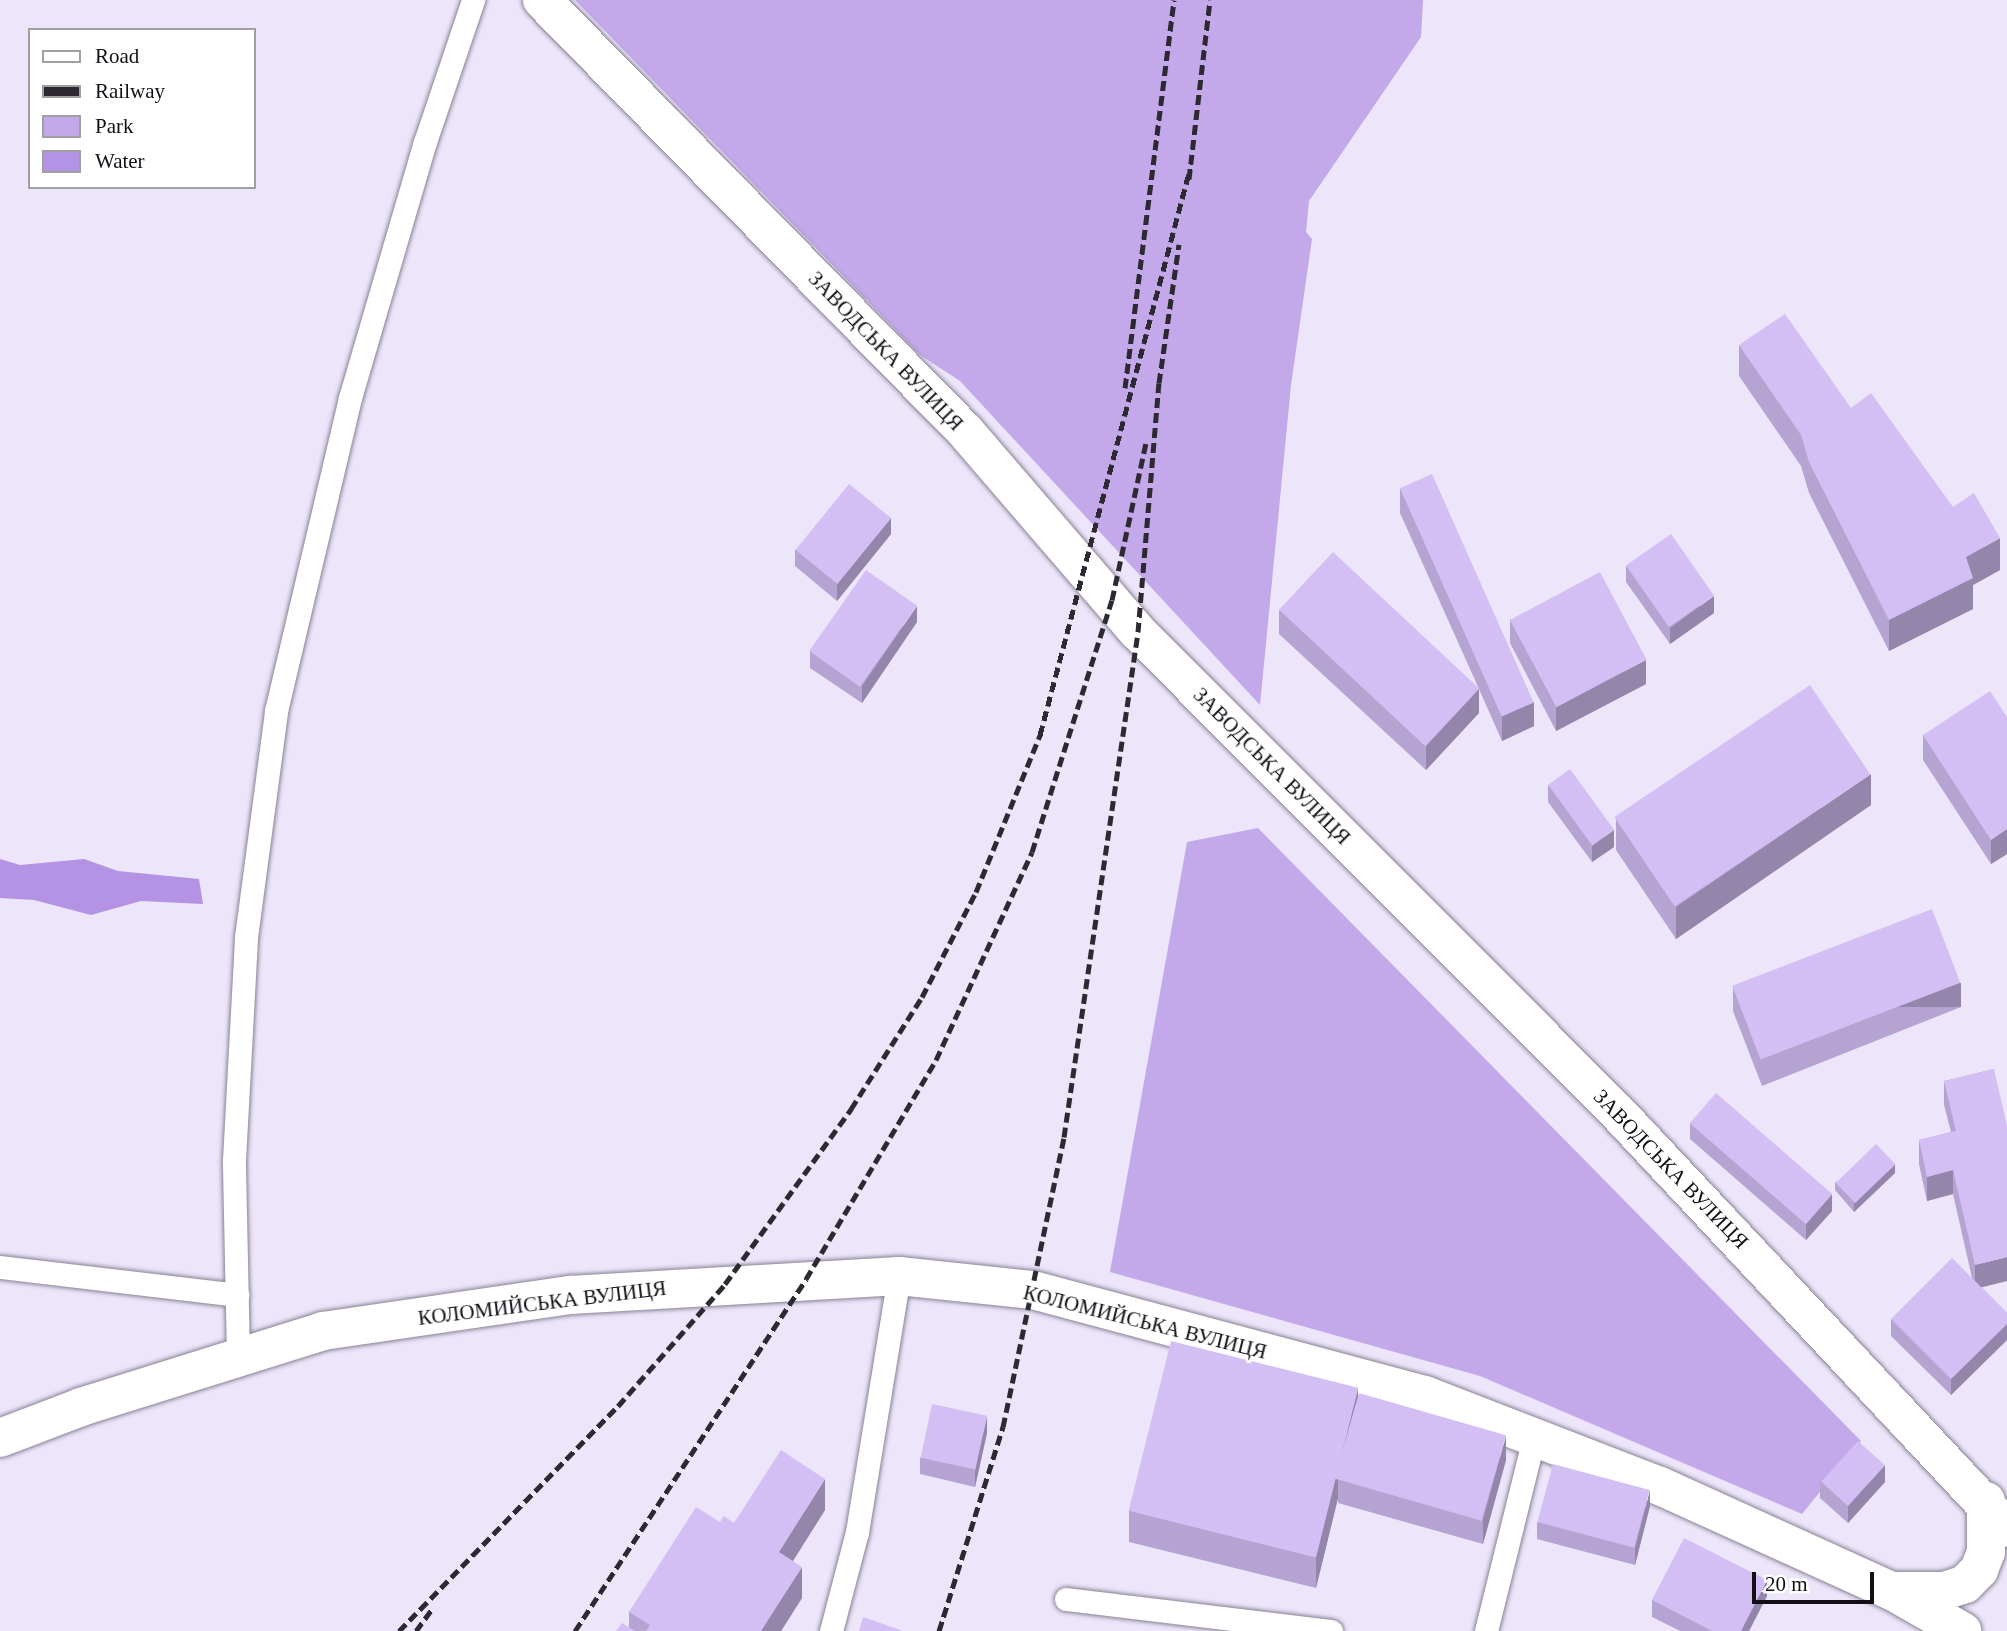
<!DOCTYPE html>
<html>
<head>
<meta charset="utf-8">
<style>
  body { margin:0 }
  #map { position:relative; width:2007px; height:1631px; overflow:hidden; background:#ede5fa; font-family:Georgia,serif }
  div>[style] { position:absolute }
  .green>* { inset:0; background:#c3a8ea }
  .water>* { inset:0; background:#b492e4 }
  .roads { filter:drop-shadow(0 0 2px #898294) drop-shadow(0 0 2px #898294) }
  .service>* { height:23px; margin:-11.5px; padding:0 11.5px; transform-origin:11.5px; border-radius:11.5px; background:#fff }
  .tertiary>* { height:38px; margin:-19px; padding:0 19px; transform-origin:19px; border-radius:19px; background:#fff }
  .secondary>* { height:38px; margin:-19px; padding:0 19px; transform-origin:19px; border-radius:19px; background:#fff }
  .rail>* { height:5px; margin-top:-2.5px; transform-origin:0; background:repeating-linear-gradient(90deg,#2d2932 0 10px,transparent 0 15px) }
  .wall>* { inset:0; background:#b5a4d1 }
  .shaded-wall>* { inset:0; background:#9486aa; transform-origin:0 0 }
  .building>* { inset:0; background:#d3bff3; transform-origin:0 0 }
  span { translate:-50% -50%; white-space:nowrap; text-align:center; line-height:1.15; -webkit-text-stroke:5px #fff; paint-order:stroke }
  .street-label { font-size:21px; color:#120f16 }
  .legend { position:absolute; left:28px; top:28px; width:228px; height:161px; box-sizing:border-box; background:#fff; border:2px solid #a09fa2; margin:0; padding:9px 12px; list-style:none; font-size:21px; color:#120f16 }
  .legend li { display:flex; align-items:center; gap:14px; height:35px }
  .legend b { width:35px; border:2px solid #a09fa2 }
  .scale { position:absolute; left:1752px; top:1572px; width:122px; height:32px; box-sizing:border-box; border:4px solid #120f16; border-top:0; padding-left:9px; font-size:21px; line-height:24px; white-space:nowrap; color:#120f16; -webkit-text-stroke:5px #fff; paint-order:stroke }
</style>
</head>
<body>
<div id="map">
  <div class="green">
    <i style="clip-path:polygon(575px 0,1423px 0,1421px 37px,1309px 201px,1306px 232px,1312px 239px,1291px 385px,1260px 705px,960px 381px,920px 355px)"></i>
    <i style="clip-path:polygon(1258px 828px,1861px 1441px,1802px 1514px,1480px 1376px,1110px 1272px,1187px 842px)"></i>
  </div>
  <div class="water">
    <i style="clip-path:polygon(0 859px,20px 865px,84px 859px,118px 871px,199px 879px,203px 904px,141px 901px,91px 915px,34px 900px,0 898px)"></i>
  </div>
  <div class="roads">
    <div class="service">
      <i style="left:0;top:1267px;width:239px;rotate:6.7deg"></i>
      <i style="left:238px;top:1357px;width:197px;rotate:-91.2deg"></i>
      <i style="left:234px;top:1160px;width:223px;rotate:-86.9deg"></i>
      <i style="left:246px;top:937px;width:228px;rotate:-82.4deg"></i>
      <i style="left:276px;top:711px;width:322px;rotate:-76.7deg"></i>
      <i style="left:350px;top:398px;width:267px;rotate:-73.7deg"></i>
      <i style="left:425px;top:142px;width:150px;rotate:-71.3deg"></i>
      <i style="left:1066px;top:1599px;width:267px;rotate:6.9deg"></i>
      <i style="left:831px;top:1631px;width:102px;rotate:-75.3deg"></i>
      <i style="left:857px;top:1532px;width:259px;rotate:-80.7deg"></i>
      <i style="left:1486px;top:1631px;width:200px;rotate:-76.1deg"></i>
    </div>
    <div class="tertiary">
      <i style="left:0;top:1438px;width:87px;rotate:-20.9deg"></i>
      <i style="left:81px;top:1407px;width:254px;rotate:-17.4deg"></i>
      <i style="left:323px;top:1331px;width:250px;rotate:-8.3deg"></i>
      <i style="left:570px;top:1295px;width:330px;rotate:-3.3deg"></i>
      <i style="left:899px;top:1276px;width:135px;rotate:6deg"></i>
      <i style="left:1033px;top:1290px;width:406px;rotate:15deg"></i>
      <i style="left:1425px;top:1395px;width:252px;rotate:21.2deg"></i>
      <i style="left:1660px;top:1486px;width:255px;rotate:24.4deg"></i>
      <i style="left:1892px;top:1591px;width:81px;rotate:29.7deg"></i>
    </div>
    <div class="secondary">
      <i style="left:542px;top:0;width:604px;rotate:45.54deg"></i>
      <i style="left:965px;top:431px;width:265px;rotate:49.3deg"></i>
      <i style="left:1138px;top:632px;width:681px;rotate:45.06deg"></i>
      <i style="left:1619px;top:1114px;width:567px;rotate:46.86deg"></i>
      <i style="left:1892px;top:1591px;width:52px"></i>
      <i style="left:1944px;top:1591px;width:22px;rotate:-18deg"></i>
      <i style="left:1965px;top:1584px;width:20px;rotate:-45deg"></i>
      <i style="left:1979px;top:1570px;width:19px;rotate:-69deg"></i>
      <i style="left:1986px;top:1552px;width:51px;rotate:-90deg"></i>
    </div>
  </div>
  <div class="rail">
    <i style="left:1189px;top:179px;width:180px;rotate:-83.3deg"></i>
    <i style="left:1125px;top:388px;width:391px;rotate:-82.8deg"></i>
    <i style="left:399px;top:1631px;width:314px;rotate:-45.8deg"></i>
    <i style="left:618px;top:1406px;width:162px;rotate:-48.7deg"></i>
    <i style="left:725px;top:1284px;width:216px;rotate:-54.2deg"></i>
    <i style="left:851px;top:1109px;width:133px;rotate:-57.6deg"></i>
    <i style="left:922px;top:997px;width:118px;rotate:-62.8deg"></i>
    <i style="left:976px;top:892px;width:170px;rotate:-67.8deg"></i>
    <i style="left:1040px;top:735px;width:586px;rotate:-75.16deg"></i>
    <i style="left:416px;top:1631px;width:27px;rotate:-54deg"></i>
    <i style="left:575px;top:1631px;width:421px;rotate:-56.7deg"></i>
    <i style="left:806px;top:1279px;width:255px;rotate:-59.3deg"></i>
    <i style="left:936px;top:1060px;width:229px;rotate:-65.2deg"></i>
    <i style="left:1032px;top:852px;width:264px;rotate:-72.4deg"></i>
    <i style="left:1112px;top:600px;width:161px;rotate:-77.8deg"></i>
    <i style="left:939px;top:1631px;width:214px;rotate:-72.6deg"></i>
    <i style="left:1003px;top:1427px;width:296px;rotate:-78.1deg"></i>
    <i style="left:1064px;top:1137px;width:510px;rotate:-81.66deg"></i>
    <i style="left:1138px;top:632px;width:250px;rotate:-85.2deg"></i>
    <i style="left:1159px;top:383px;width:140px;rotate:-81.8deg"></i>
  </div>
  <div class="wall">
    <i style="clip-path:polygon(1739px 345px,1851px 408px,1953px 507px,2000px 570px,1973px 585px,1973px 609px,1889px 651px,1809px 493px,1801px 466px,1739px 376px)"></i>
    <i style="clip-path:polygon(1400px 488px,1534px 726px,1502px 741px,1479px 689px,1479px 713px,1426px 770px,1279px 634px,1279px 610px,1479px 689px,1400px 513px)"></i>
    <i style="clip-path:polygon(891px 534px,837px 601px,795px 566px,795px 550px)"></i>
    <i style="clip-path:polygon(1626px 565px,1714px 613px,1670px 644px,1626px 582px)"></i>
    <i style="clip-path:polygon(1510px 619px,1646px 684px,1556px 731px,1510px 643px)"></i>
    <i style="clip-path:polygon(917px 622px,862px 703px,810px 668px,810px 652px)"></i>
    <i style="clip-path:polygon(2007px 717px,2007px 854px,1991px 864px,1923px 760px,1923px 735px)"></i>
    <i style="clip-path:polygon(1548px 785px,1614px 847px,1592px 862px,1548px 802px)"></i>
    <i style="clip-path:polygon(1871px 805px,1676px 939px,1616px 850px,1616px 819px)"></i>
    <i style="clip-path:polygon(1733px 987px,1961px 1007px,1762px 1086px,1733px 1011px)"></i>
    <i style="clip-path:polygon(1994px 1069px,1981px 1287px,2007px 1313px,2007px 1340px,1951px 1395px,1891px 1336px,1891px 1319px,1972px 1278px,1953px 1194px,1927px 1201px,1919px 1164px,1919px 1140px,1951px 1132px,1944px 1105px,1944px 1081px)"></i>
    <i style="clip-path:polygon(1690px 1123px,1832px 1211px,1806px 1240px,1690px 1139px)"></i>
    <i style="clip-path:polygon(1895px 1173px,1854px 1212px,1835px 1190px,1835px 1182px)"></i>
    <i style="clip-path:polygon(1358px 1399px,1506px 1460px,1483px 1544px,1338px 1503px,1338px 1498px,1316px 1588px,1129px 1542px,1129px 1511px)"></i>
    <i style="clip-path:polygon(987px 1433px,975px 1487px,920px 1474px,920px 1458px)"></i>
    <i style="clip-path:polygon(1820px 1481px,1885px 1482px,1848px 1523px,1820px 1498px)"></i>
    <i style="clip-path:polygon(1650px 1506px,1635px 1565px,1537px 1539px,1537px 1522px)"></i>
    <i style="clip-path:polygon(825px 1510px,793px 1561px,802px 1598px,781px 1631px,616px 1631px,629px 1627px,629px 1612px,720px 1522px,734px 1523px)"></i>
    <i style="clip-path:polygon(1767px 1596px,1749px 1631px,1680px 1631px,1652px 1617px,1652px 1600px)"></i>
  </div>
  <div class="shaded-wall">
    <i style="clip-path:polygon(891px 518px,891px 534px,837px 601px,837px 584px)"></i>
    <i style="clip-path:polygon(2000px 538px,2000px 570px,1973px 585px,1973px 609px,1889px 651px,1889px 620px,1966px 557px)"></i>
    <i style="clip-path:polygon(1714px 596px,1714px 613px,1670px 644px,1670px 628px)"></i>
    <i style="clip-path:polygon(917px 606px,917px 622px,862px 703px,862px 686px)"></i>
    <i style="clip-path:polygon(1646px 660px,1646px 684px,1556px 731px,1556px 707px)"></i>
    <i style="clip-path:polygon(1479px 689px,1479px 713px,1426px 770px,1426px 746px)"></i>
    <i style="clip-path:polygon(1534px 702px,1534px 726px,1502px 741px,1502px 716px)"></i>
    <i style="clip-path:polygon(1871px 774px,1871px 805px,1676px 939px,1676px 907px)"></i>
    <i style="clip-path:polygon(2007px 829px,2007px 854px,1991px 864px,1991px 840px)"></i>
    <i style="clip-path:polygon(1614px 830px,1614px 847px,1592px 862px,1592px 846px)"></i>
    <i style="left:1961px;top:983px;width:24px;height:214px;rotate:90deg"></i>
    <i style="clip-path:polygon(1895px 1164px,1895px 1173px,1854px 1212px,1854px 1203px)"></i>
    <i style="clip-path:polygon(1953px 1170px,1953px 1194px,1927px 1201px,1927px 1177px)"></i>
    <i style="clip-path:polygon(1832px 1194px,1832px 1211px,1806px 1240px,1806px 1224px)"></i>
    <i style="clip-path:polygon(2007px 1257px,2007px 1281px,1975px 1289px,1975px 1265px)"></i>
    <i style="clip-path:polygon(2007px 1324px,2007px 1340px,1951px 1395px,1951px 1379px)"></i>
    <i style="clip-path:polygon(1358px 1387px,1358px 1418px,1338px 1479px,1338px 1498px,1316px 1588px,1316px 1557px)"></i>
    <i style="clip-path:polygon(987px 1416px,987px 1433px,975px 1487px,975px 1470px)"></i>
    <i style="clip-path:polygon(1506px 1436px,1506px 1460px,1483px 1544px,1483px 1519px)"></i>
    <i style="clip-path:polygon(1885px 1465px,1885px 1482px,1848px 1523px,1848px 1506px)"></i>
    <i style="clip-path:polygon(825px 1479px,825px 1510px,779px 1583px,779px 1552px)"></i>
    <i style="clip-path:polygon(1650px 1490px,1650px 1506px,1635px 1565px,1635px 1548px)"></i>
    <i style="clip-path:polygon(802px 1567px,802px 1598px,781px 1631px,761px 1631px)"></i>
    <i style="clip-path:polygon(1767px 1580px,1767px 1596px,1749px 1631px,1741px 1631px)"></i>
  </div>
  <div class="building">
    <i style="clip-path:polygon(1785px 314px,1851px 408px,1871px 393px,1953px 507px,1974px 493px,2000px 538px,1966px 557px,1973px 578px,1889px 620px,1809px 462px,1801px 435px,1739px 345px)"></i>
    <i style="left:1432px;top:474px;width:250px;height:35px;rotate:66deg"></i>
    <i style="left:849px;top:484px;width:54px;height:85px;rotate:39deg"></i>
    <i style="left:1671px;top:534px;width:75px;height:55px;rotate:55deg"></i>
    <i style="left:1333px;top:552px;width:200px;height:79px;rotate:43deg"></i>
    <i style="left:866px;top:570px;width:62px;height:99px;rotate:35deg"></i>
    <i style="left:1600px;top:572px;width:99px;height:102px;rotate:62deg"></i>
    <i style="left:1810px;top:685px;width:108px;height:236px;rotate:56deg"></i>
    <i style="clip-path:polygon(1990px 691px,2007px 717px,2007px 829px,1991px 840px,1923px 735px)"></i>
    <i style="left:1570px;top:769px;width:75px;height:27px;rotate:54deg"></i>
    <i style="left:1932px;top:909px;width:79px;height:214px;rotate:69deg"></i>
    <i style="clip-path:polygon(1994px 1069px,2007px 1126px,2007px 1257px,1975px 1265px,1953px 1170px,1927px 1177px,1919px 1140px,1956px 1131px,1944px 1081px)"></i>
    <i style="left:1716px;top:1093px;width:154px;height:40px;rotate:41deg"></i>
    <i style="left:1876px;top:1144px;width:28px;height:56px;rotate:46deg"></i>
    <i style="clip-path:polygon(1952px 1258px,2007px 1313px,2007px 1324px,1951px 1379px,1891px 1319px)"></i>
    <i style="left:1171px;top:1341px;width:193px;height:175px;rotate:14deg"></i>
    <i style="left:1359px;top:1393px;width:153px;height:89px;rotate:16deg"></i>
    <i style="left:932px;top:1404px;width:56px;height:55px;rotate:12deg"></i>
    <i style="left:1858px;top:1441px;width:36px;height:55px;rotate:42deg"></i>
    <i style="clip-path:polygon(781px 1450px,825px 1479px,779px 1552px,802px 1567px,761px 1631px,646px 1631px,650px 1625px,629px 1612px,696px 1507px,720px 1522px,724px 1516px,734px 1523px)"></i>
    <i style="left:1553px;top:1464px;width:100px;height:60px;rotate:15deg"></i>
    <i style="clip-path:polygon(1684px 1538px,1767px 1580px,1741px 1631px,1712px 1631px,1652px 1600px)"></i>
    <i style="clip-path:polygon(863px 1617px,903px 1631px,859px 1631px)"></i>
    <i style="clip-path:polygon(622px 1623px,635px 1631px,616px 1631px)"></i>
  </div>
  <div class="street-label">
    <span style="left:886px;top:351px;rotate:46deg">ЗАВОДСЬКА ВУЛИЦЯ</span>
    <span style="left:1272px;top:766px;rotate:45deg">ЗАВОДСЬКА ВУЛИЦЯ</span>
    <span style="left:1671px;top:1169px;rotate:46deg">ЗАВОДСЬКА ВУЛИЦЯ</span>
    <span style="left:542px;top:1303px;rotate:-7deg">КОЛОМИЙСЬКА ВУЛИЦЯ</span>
    <span style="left:1145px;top:1322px;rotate:14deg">КОЛОМИЙСЬКА ВУЛИЦЯ</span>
  </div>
  <ul class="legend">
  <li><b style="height:9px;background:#fff"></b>Road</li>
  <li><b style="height:9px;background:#2d2932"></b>Railway</li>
  <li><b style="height:19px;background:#c3a8ea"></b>Park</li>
  <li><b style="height:19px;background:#b492e4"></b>Water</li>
  </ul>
  <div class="scale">20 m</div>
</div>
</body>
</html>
